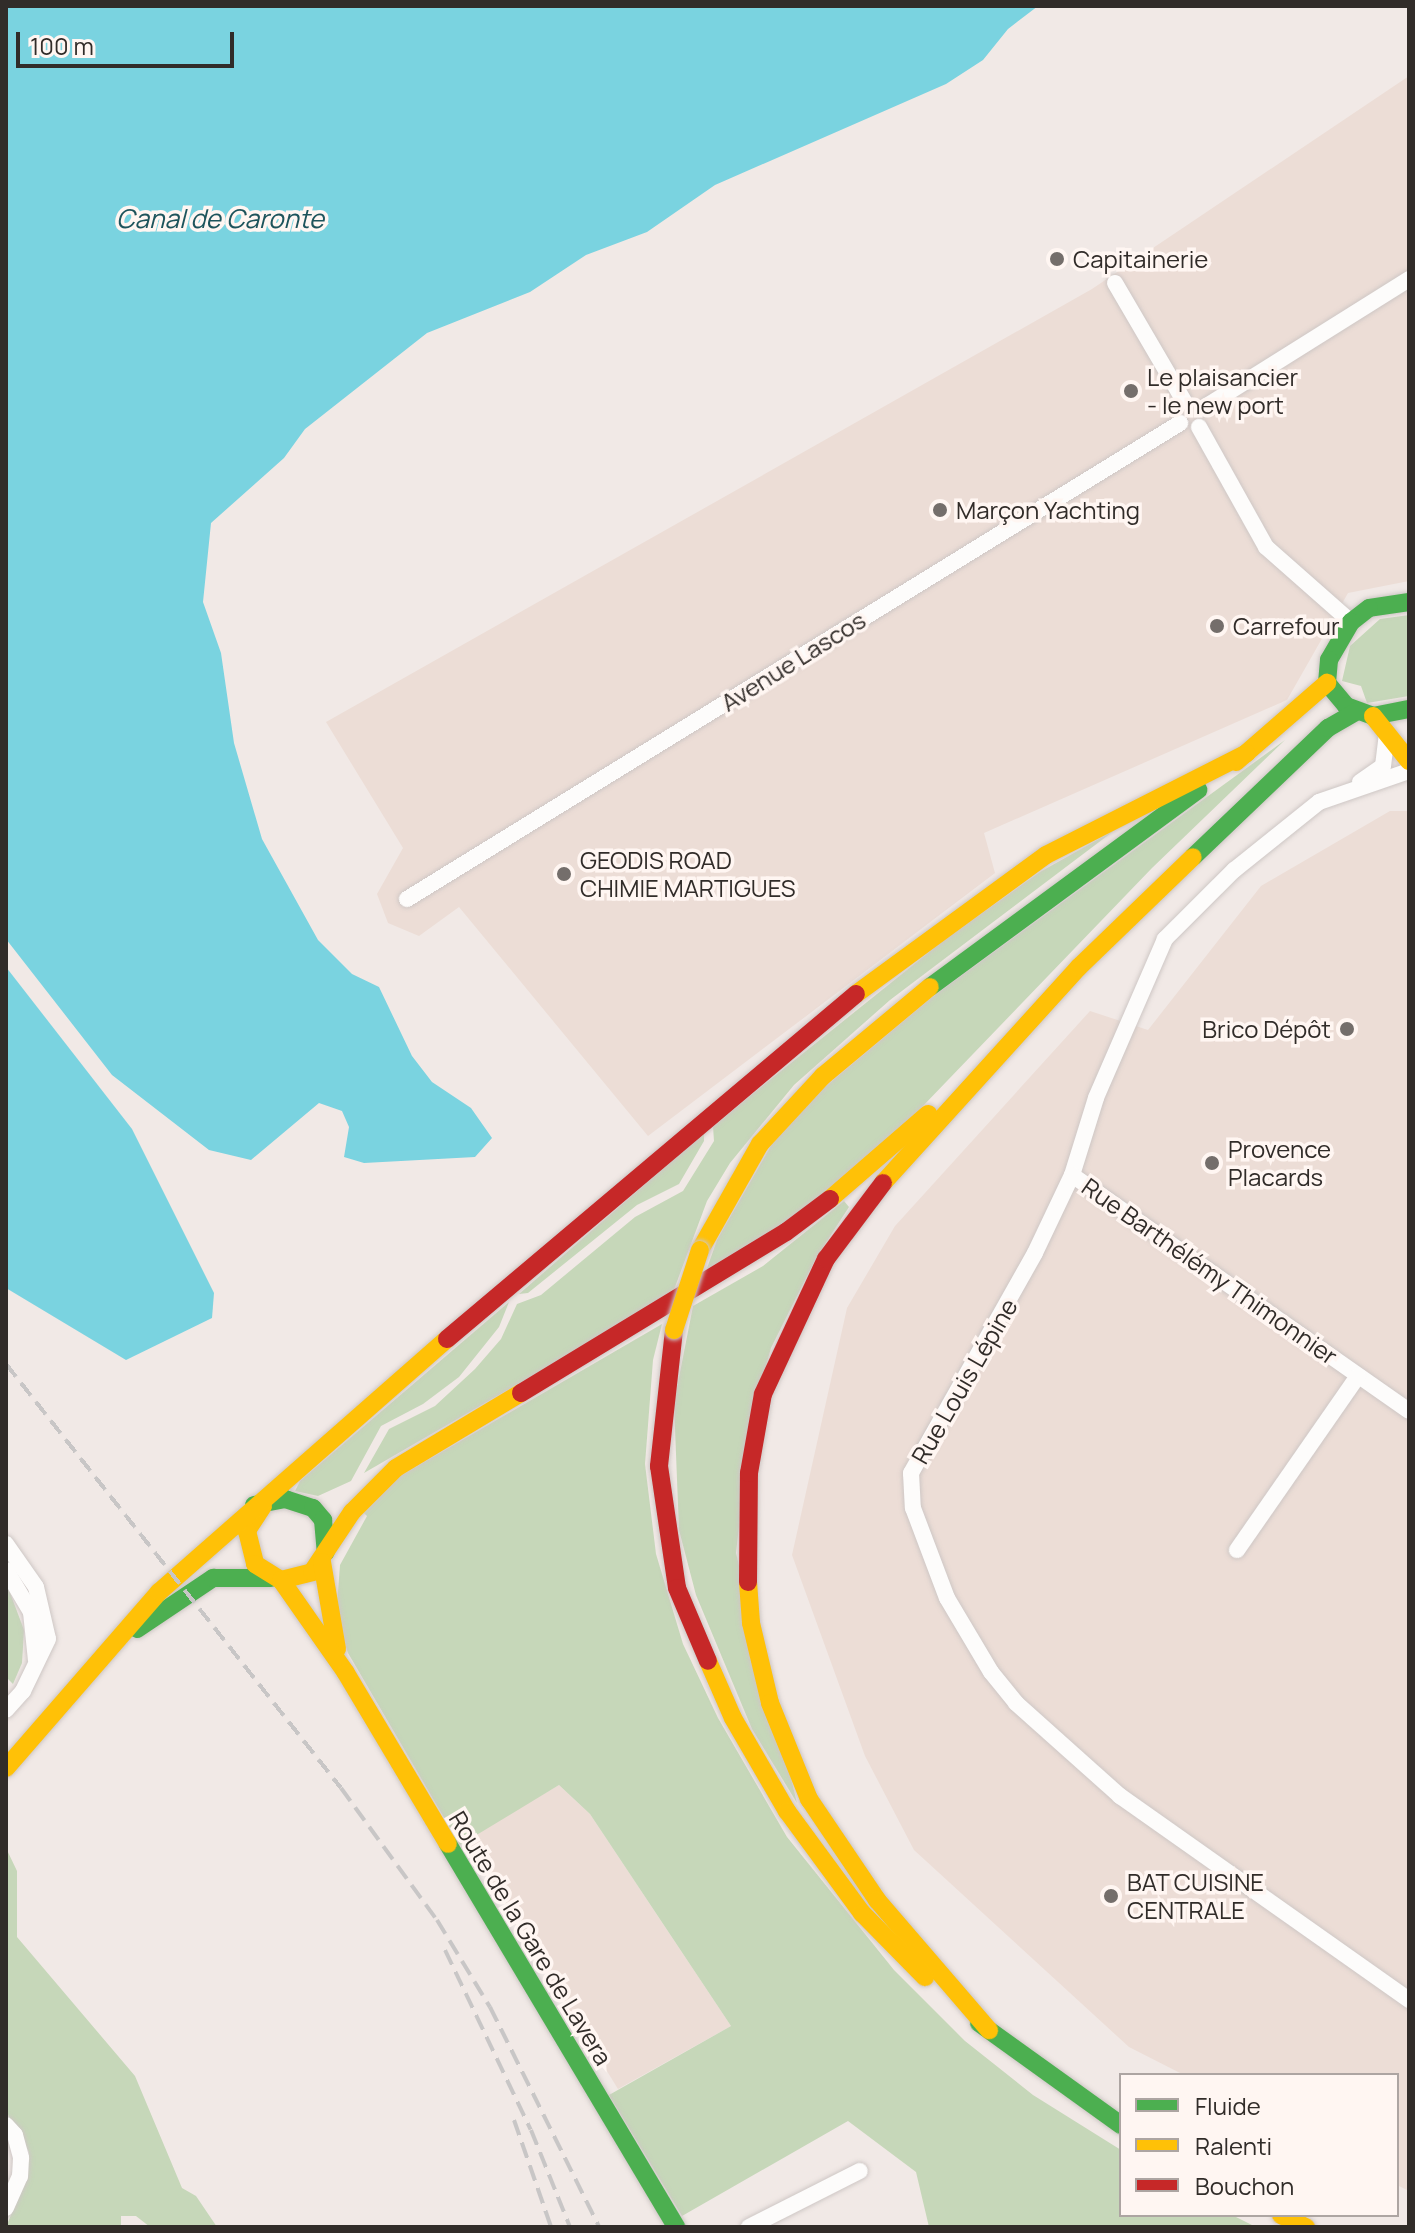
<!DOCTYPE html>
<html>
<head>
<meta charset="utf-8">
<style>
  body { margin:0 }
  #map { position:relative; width:1415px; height:2233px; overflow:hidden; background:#f1e9e6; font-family:Manrope,sans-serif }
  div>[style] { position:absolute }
  .built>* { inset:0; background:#ecddd6 }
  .green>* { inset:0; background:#c6d7b9 }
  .water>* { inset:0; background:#7ad3e0 }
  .roads { filter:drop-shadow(0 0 2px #cec7c5) drop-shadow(0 0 2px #cec7c5) }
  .street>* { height:16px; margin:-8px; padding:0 8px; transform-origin:8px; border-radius:8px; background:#fdfcfb }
  .fast>* { height:18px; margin:-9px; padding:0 9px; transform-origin:9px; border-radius:9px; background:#4caf50 }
  .slow>* { height:18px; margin:-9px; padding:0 9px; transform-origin:9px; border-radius:9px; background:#ffc107 }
  .jam>* { height:18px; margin:-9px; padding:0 9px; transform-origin:9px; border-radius:9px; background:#c62828 }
  .rail>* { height:4px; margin-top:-2px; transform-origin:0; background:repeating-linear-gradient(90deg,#c8c6c6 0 16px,transparent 0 24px) }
  .bridges { filter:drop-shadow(0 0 2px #cec7c5) drop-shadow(0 0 2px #cec7c5) }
  .slow-bridge>* { height:18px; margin:-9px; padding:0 9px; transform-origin:9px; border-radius:9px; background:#ffc107 }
  .dots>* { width:22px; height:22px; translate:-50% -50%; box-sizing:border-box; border:4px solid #fff6f2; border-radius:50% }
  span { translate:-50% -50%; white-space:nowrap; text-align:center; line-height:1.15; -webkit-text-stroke:7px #fff6f2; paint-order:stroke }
  .poi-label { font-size:24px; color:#312c29 }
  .left { translate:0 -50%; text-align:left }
  .right { translate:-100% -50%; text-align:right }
  .street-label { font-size:24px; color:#312c29 }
  .water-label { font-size:26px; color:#1d545c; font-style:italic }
  .frame { position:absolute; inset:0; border:8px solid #312c29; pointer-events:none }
  .legend { position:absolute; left:1119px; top:2073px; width:280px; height:144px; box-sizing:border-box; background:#fff6f2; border:2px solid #ada5a2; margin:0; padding:10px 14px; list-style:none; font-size:24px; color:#312c29 }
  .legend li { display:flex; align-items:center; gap:16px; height:40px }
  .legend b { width:40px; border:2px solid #ada5a2 }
  .scale { position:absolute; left:16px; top:32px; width:218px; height:36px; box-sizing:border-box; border:4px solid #312c29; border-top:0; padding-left:10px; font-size:24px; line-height:28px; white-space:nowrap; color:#312c29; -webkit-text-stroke:6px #fff6f2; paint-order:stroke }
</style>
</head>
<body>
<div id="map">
  <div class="built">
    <i style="clip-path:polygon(1409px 76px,1409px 581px,1348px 593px,1287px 700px,984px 833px,995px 873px,648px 1136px,459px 907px,419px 936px,388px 923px,377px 894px,403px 848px,326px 722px,1092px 289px)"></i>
    <i style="clip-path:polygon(1390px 811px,1409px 811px,1409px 2191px,1397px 2185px,1397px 2075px,1184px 2075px,1129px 2047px,914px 1850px,865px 1756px,792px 1555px,847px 1308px,895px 1226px,1090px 1011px,1148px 1030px,1261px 886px)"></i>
    <i style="clip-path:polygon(559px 1785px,590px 1814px,731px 2026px,618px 2089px,465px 1840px)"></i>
  </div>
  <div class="green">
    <i style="clip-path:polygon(1409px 615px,1409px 696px,1367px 703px,1361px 686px,1342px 681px,1350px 646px,1380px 619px)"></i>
    <i style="clip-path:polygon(1285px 740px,1152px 868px,896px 1134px,796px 1215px,705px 1274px,717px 1240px,772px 1144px,812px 1098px,931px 998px)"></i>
    <i style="clip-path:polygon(1115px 830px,890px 1000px,794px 1085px,730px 1163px,707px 1201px,672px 1295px,364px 1473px,389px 1429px,435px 1406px,475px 1369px,501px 1339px,517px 1304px,541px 1295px,635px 1217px,683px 1191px,714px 1141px,713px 1127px,745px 1100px,943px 941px,1040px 872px)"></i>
    <i style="clip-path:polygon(704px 1133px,704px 1141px,679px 1184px,637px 1205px,528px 1293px,519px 1294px)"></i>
    <i style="clip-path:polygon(844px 1201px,849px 1207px,816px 1258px,771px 1348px,751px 1419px,736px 1553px,797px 1803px,752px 1729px,696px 1595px,679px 1530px,674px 1403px,693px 1306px,763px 1266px)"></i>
    <i style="clip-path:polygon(509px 1302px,499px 1327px,459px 1377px,423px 1404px,381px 1426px,351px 1481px,318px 1496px,295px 1491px,300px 1481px)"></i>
    <i style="clip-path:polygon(662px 1324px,653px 1360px,645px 1464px,656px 1554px,683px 1644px,718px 1718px,787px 1837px,894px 1970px,965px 2041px,1033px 2095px,1121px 2150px,1121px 2215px,1232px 2215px,1256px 2227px,929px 2227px,916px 2172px,848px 2121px,682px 2216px,609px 2095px,731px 2026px,590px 1814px,559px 1785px,460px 1845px,348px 1653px,336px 1618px,340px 1565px,367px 1516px,362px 1511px,397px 1478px)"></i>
    <i style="clip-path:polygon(6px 1582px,24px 1630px,22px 1663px,13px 1684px,6px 1677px)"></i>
    <i style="clip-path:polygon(6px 1848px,17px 1871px,17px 1937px,135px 2076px,182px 2188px,196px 2196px,217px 2227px,150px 2227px,136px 2216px,121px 2216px,121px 2227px,6px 2227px,27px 2176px,29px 2152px,6px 2111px)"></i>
  </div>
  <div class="water">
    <i style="clip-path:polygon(6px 6px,1038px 6px,1008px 29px,983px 60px,946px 84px,715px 185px,647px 232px,586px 255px,530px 292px,427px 333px,305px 429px,284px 458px,211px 523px,203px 602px,221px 653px,234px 743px,262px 839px,318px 940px,352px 974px,379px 987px,412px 1056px,432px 1082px,471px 1108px,492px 1138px,475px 1157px,364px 1163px,344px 1157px,349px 1127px,342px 1111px,319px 1103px,251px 1160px,209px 1150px,112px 1075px,6px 939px)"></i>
    <i style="clip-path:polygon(6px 967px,132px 1129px,214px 1293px,212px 1318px,126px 1360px,6px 1288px)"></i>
  </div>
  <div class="roads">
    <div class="street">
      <i style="left:1115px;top:283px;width:137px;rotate:59.7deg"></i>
      <i style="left:1205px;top:407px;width:241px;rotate:-32.1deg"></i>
      <i style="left:1199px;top:427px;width:137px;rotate:60.8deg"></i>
      <i style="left:1266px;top:547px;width:113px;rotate:41.4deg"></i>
      <i style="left:1409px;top:771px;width:95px;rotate:161deg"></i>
      <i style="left:1319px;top:802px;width:109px;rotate:141.3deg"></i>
      <i style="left:1234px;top:870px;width:98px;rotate:135deg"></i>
      <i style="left:1165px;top:939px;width:173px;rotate:113.5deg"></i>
      <i style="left:1096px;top:1098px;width:81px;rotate:107.3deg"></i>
      <i style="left:1072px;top:1175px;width:86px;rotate:115.4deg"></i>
      <i style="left:1035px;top:1253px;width:253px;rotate:119.4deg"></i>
      <i style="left:911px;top:1473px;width:35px;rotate:87deg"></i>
      <i style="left:913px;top:1508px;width:96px;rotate:69.3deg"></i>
      <i style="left:947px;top:1598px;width:86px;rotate:59.3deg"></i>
      <i style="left:991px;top:1672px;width:40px;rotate:51deg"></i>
      <i style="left:1016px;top:1703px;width:140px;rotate:41.8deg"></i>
      <i style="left:1120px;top:1796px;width:354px;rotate:35.2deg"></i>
      <i style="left:1360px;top:782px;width:28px;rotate:-35deg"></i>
      <i style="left:1383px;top:766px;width:32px;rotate:-83deg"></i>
      <i style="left:407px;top:899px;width:908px;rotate:-31.62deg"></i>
      <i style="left:1072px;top:1175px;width:411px;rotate:35deg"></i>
      <i style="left:6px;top:1544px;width:52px;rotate:55.1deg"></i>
      <i style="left:36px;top:1587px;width:53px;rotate:77deg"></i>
      <i style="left:48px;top:1639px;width:58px;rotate:115.7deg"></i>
      <i style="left:23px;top:1691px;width:25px;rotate:132deg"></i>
      <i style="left:1237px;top:1550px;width:212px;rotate:-55.2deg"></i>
      <i style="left:6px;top:1570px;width:49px;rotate:59.2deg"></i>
      <i style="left:31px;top:1612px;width:48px;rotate:84.1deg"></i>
      <i style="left:6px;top:2125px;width:13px;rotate:48deg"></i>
      <i style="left:15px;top:2135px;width:24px;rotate:75deg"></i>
      <i style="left:21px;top:2158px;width:18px;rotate:93deg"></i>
      <i style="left:20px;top:2176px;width:35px;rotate:114deg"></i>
      <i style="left:749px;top:2227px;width:124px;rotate:-26.8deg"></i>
    </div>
    <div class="fast">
      <i style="left:1409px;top:602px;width:40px;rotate:171.5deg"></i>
      <i style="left:1369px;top:608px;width:23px;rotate:142deg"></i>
      <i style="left:1351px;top:622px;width:44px;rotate:120.1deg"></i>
      <i style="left:1329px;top:660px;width:23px;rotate:95deg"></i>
      <i style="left:1327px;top:683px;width:30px;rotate:50deg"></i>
      <i style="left:1346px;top:706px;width:29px;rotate:20deg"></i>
      <i style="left:1373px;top:716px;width:37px;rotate:-11deg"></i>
      <i style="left:1193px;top:857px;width:187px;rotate:-43.7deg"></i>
      <i style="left:1328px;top:728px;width:34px;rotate:-30deg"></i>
      <i style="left:930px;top:987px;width:333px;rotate:-36.3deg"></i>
      <i style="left:254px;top:1505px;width:32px;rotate:-11deg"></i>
      <i style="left:285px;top:1499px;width:29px;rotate:18deg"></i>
      <i style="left:313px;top:1508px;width:16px;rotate:50deg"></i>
      <i style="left:323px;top:1520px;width:32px;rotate:85deg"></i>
      <i style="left:137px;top:1629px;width:92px;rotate:-33.9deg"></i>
      <i style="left:213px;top:1578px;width:58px"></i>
      <i style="left:448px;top:1844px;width:446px;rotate:59.2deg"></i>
      <i style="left:979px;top:2023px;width:175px;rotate:35.7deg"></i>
    </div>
    <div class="slow">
      <i style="left:1373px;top:716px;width:58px;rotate:51.3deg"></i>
      <i style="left:1236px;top:762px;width:121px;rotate:-41deg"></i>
      <i style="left:856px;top:994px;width:235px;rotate:-36.2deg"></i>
      <i style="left:1046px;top:855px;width:225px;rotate:-26.9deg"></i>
      <i style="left:883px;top:1183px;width:292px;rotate:-47.8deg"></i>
      <i style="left:1079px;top:967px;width:158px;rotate:-44deg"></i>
      <i style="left:830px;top:1199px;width:130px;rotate:-40.9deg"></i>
      <i style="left:700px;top:1250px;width:122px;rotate:-60.5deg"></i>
      <i style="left:760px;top:1144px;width:93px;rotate:-47.2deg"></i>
      <i style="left:823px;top:1076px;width:139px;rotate:-39.8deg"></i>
      <i style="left:263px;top:1506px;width:30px;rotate:123deg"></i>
      <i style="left:247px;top:1531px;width:34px;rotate:76deg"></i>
      <i style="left:255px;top:1564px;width:31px;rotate:32deg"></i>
      <i style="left:281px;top:1580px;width:32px;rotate:-14deg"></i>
      <i style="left:312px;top:1572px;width:72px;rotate:-56.3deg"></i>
      <i style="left:352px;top:1512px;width:62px;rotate:-45deg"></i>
      <i style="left:396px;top:1468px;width:146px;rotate:-31deg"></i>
      <i style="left:322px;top:1562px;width:88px;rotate:80.2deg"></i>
      <i style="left:281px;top:1580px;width:113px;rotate:55deg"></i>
      <i style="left:346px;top:1673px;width:199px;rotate:59.2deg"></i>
      <i style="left:748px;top:1582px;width:41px;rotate:85.8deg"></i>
      <i style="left:751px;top:1623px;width:82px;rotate:76.6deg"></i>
      <i style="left:770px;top:1703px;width:104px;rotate:67.9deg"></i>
      <i style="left:809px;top:1799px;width:122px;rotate:56deg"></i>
      <i style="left:877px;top:1900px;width:172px;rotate:49.3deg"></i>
      <i style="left:708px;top:1661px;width:62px;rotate:66.3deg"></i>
      <i style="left:733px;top:1718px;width:108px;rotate:59.9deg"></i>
      <i style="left:787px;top:1811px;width:127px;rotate:53.7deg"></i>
      <i style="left:862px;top:1913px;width:90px;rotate:45.5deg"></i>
      <i style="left:6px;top:1768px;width:233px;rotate:-49deg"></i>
      <i style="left:159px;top:1592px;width:383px;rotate:-41.3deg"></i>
      <i style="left:1281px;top:2215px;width:28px;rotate:26deg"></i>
    </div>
    <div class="jam">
      <i style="left:674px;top:1330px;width:137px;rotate:96.3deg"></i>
      <i style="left:659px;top:1466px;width:123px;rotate:81.6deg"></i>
      <i style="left:677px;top:1588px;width:79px;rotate:67deg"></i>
      <i style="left:447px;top:1339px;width:535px;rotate:-40.15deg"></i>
      <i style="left:521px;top:1393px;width:310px;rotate:-31.3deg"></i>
      <i style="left:786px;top:1232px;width:55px;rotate:-36.9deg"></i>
      <i style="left:748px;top:1582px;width:109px;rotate:-89.5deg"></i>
      <i style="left:749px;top:1473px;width:80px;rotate:-80deg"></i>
      <i style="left:763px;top:1394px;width:149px;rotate:-65deg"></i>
      <i style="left:826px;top:1259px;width:95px;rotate:-53.1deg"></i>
    </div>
  </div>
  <div class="rail">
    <i style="left:6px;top:1364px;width:540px;rotate:51.69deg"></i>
    <i style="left:341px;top:1788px;width:163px;rotate:54deg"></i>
    <i style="left:437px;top:1920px;width:102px;rotate:58.7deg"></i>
    <i style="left:490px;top:2007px;width:246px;rotate:63.6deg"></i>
    <i style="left:445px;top:1950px;width:199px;rotate:64.5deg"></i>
    <i style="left:531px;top:2130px;width:105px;rotate:68.1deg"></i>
    <i style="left:514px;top:2120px;width:113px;rotate:70.9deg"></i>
  </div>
  <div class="bridges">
    <div class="slow-bridge">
      <i style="left:674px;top:1330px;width:84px;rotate:-72deg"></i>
    </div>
  </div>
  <div class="dots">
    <i style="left:1057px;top:259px;background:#746e6b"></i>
    <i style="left:1131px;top:391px;background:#746e6b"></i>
    <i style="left:940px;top:510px;background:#746e6b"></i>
    <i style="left:1217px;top:626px;background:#746e6b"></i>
    <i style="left:564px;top:874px;background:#746e6b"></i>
    <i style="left:1347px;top:1029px;background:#746e6b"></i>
    <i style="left:1212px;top:1163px;background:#746e6b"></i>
    <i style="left:1111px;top:1896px;background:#746e6b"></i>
  </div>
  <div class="poi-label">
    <span class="left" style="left:1073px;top:259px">Capitainerie</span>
    <span class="left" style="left:1147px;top:391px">Le plaisancier<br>- le new port</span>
    <span class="left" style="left:956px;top:510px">Marçon Yachting</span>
    <span class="left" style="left:1233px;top:626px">Carrefour</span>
    <span class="left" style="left:580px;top:874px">GEODIS ROAD<br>CHIMIE MARTIGUES</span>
    <span class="right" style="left:1331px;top:1029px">Brico Dépôt</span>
    <span class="left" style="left:1228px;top:1163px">Provence<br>Placards</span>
    <span class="left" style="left:1127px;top:1896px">BAT CUISINE<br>CENTRALE</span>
  </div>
  <div class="street-label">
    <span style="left:793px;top:661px;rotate:-32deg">Avenue Lascos</span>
    <span style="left:1210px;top:1271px;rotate:35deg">Rue Barthélémy Thimonnier</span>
    <span style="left:964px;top:1381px;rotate:-60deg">Rue Louis Lépine</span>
    <span style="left:531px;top:1938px;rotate:59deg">Route de la Gare de Lavera</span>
  </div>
  <div class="water-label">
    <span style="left:220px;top:219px">Canal de Caronte</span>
  </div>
  <div class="frame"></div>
  <ul class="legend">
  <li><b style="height:10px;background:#4caf50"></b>Fluide</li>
  <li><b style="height:10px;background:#ffc107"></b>Ralenti</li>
  <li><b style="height:10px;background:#c62828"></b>Bouchon</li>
  </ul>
  <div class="scale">100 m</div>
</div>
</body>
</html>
